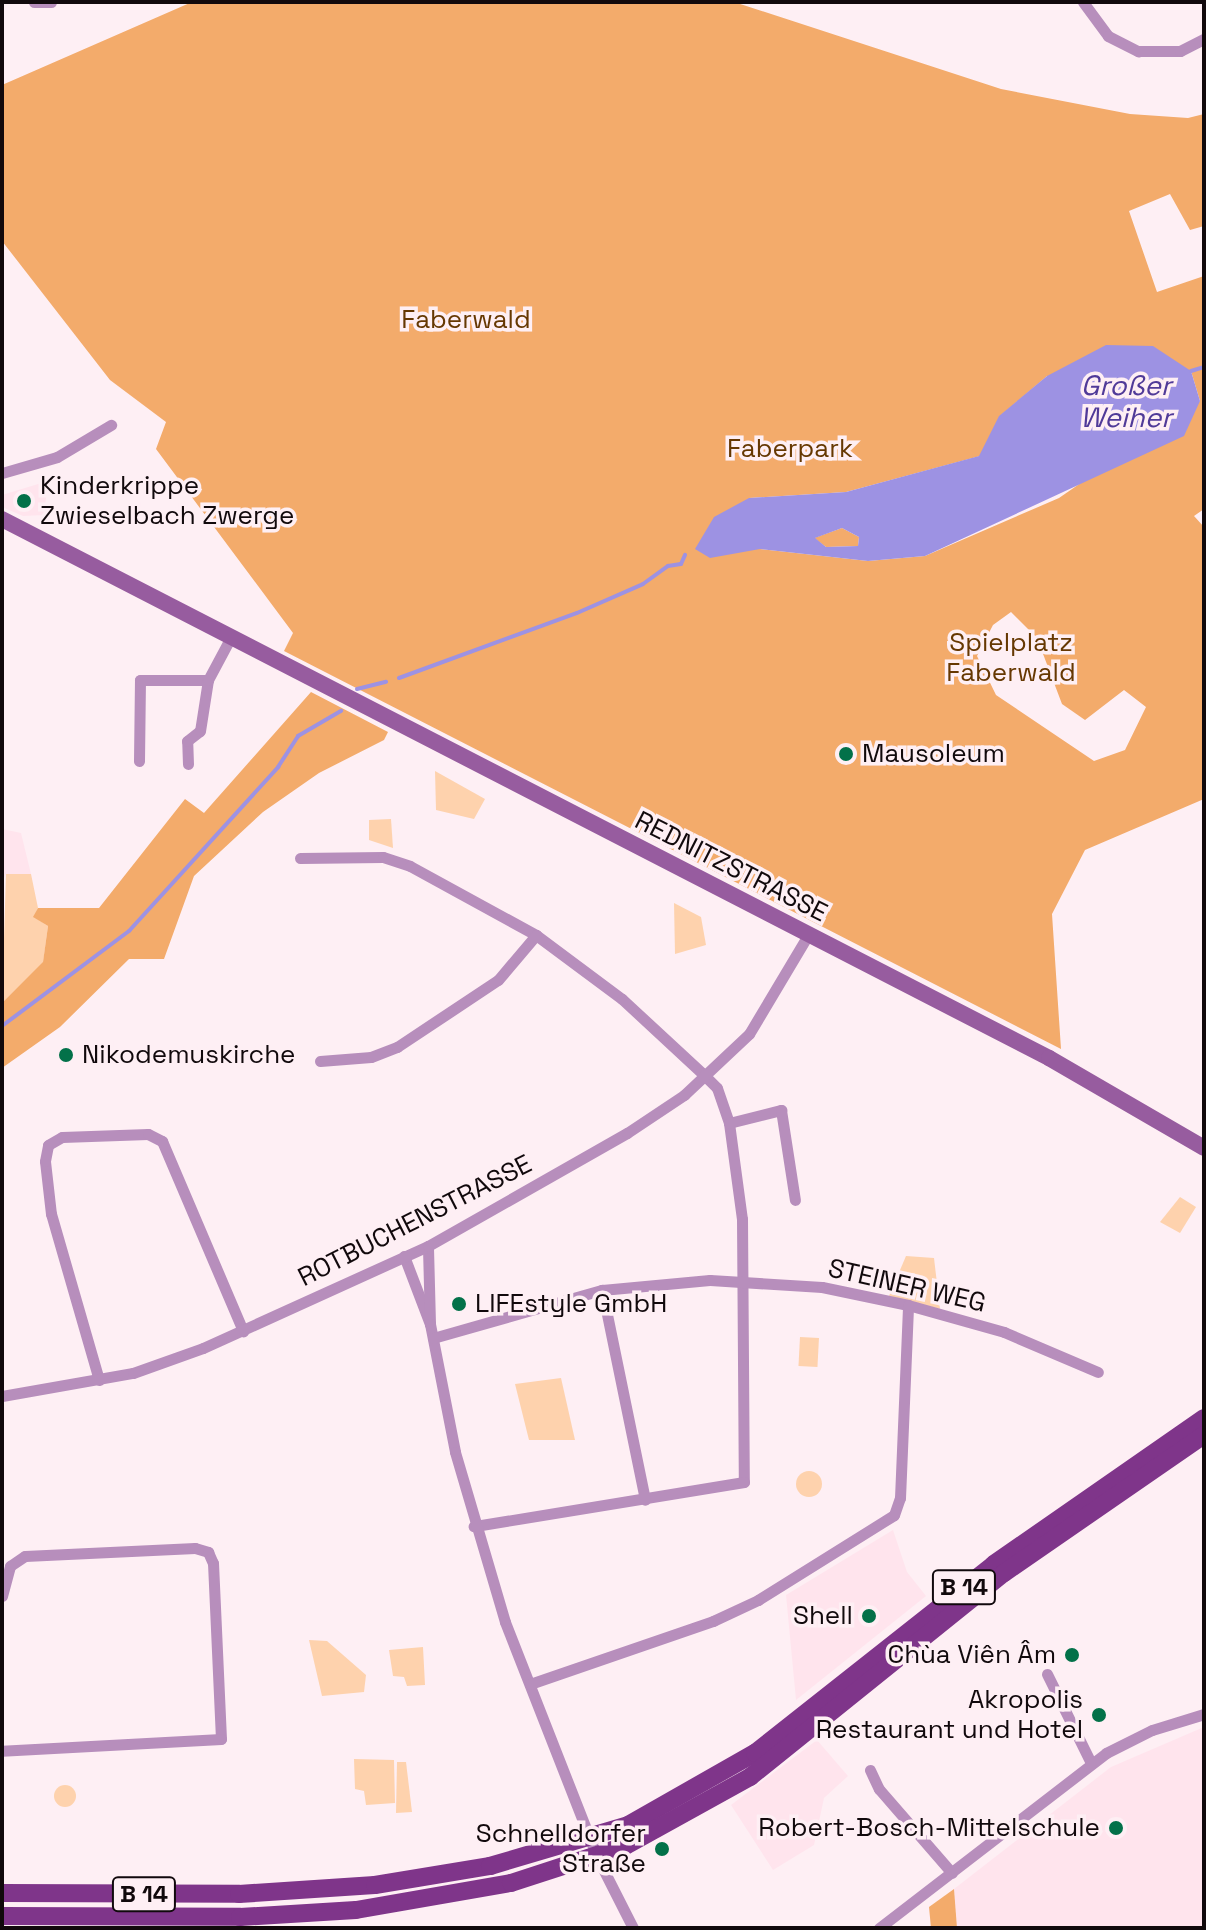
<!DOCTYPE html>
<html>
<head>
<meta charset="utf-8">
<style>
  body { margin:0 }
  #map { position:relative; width:1206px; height:1930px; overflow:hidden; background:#feeff4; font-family:"Space Grotesk",sans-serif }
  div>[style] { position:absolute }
  .built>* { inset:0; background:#ffe4ed }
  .green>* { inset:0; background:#fed2ad; transform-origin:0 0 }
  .round { border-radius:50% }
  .forest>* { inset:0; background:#f3ab6b }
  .water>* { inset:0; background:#9d92e3 }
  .stream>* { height:4px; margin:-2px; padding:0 2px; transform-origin:2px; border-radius:2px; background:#9d92e3 }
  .minor>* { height:11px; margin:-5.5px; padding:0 5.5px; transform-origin:5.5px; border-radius:5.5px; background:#b78ebc }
  .secondary>* { height:16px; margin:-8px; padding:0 8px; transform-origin:8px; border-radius:8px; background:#975c9f }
  .primary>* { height:18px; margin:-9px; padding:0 9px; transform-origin:9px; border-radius:9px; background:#7f358a }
  .dots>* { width:22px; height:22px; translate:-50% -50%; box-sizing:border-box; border:4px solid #feeff4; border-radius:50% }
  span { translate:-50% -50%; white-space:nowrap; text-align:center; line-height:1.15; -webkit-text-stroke:7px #feeff4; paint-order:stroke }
  .shield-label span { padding:2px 6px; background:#feeff4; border:2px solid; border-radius:6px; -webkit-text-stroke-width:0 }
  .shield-label { font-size:24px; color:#11090c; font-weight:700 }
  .park-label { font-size:26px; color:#663802 }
  .poi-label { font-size:26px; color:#11090c }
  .left { translate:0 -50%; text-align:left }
  .right { translate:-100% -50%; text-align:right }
  .street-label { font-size:26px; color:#11090c }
  .water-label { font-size:28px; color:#503a98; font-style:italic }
  .frame { position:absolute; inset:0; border:4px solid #11090c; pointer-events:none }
</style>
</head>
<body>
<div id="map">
  <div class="built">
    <i style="clip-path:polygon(48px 481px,44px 515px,23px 516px,2px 507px,2px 495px)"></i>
    <i style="clip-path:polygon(2px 829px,21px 833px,31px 874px,6px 874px,2px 882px)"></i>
    <i style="clip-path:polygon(893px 1530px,907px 1572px,926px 1596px,796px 1700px,786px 1595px)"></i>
    <i style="clip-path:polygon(1204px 1727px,1204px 1928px,957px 1928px,954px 1889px,1111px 1767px)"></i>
    <i style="clip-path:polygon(817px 1740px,848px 1776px,824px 1798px,814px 1845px,773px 1870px,731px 1805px)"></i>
  </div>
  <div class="green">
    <i style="clip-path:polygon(435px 771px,485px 799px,474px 819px,436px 810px)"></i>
    <i style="clip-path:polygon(391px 819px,393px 848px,369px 840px,369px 820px)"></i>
    <i style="clip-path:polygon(6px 874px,31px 874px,38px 908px,34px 917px,48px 926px,43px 963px,2px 1003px)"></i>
    <i style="clip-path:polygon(674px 903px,701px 917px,706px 945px,675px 954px)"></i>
    <i style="clip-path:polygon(1180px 1197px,1196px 1207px,1180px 1233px,1160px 1222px)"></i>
    <i style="clip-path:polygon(906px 1256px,934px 1258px,940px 1309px,889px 1296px)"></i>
    <i style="left:800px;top:1337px;width:19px;height:29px;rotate:3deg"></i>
    <i style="clip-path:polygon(561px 1378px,575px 1440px,529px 1440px,515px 1384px)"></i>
    <i class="round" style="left:796px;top:1471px;width:26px;height:26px"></i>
    <i style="clip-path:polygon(309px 1640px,327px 1641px,366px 1675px,364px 1692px,322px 1696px)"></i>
    <i style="clip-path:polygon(423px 1647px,425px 1685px,407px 1686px,404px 1677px,393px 1676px,389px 1650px)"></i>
    <i style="clip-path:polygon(354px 1759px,394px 1760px,395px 1803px,366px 1805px,364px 1791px,355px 1789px)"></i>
    <i style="clip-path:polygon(397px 1762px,406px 1762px,412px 1812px,396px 1813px)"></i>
    <i class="round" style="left:54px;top:1785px;width:22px;height:22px"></i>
  </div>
  <div class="forest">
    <i style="clip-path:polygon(evenodd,192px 2px,734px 2px,1001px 89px,1130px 114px,1188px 118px,1204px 114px,1204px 226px,1190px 230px,1170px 194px,1129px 211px,1157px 292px,1204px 276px,1204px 509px,1194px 516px,1204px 527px,1204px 799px,1085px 850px,1052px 914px,1061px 1049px,284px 651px,293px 633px,156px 449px,166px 422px,110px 380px,2px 241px,2px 85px,192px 2px,1191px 371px,1200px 401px,1059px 498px,925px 556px,868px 561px,760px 549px,749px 498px,846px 492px,980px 456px,1000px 416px,1047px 376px,1191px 371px,192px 2px,1011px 612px,1037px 638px,1062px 704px,1085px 720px,1124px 690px,1146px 707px,1125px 750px,1094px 761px,996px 695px,977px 656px,993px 625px,1011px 612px)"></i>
    <i style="clip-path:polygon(842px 528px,859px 537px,858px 546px,826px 547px,814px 538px)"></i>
    <i style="clip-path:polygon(311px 692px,388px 732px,384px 740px,319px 773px,263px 812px,194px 876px,164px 959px,129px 959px,60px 1027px,2px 1068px,2px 1003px,43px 962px,48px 926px,33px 917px,38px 908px,99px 908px,185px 799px,204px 813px)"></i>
    <i style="clip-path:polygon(954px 1889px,957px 1928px,931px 1928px,929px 1907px)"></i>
  </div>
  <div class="water">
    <i style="clip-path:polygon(evenodd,1106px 345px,1153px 346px,1191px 371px,1200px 401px,1184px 436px,925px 556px,868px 561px,760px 549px,710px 558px,695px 549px,714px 517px,749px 498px,846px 492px,979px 456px,999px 416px,1047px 376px,1106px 345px,842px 528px,859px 537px,858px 546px,826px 547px,815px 538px,842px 528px)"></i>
  </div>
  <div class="stream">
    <i style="left:1191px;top:371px;width:14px;rotate:-17deg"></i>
    <i style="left:399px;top:678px;width:189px;rotate:-20.1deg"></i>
    <i style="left:577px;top:613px;width:72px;rotate:-23.7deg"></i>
    <i style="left:643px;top:584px;width:31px;rotate:-36deg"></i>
    <i style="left:668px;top:566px;width:13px;rotate:-9deg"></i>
    <i style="left:681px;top:564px;width:10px;rotate:-66deg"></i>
    <i style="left:357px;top:689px;width:30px;rotate:-14deg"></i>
    <i style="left:2px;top:1026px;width:159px;rotate:-36.8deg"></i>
    <i style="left:129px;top:931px;width:222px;rotate:-47.7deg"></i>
    <i style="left:278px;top:767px;width:37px;rotate:-57deg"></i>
    <i style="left:298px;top:736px;width:50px;rotate:-30.2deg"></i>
  </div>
  <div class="minor">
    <i style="left:34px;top:2px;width:17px"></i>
    <i style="left:1083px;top:2px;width:42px;rotate:53.7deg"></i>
    <i style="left:1108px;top:36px;width:34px;rotate:27deg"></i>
    <i style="left:1138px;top:51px;width:42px"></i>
    <i style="left:1180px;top:51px;width:27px;rotate:-27deg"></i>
    <i style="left:2px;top:473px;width:57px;rotate:-16.2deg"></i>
    <i style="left:57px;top:457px;width:63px;rotate:-30.7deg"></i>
    <i style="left:139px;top:761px;width:81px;rotate:-89.3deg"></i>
    <i style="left:140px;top:680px;width:68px"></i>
    <i style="left:188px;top:764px;width:23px;rotate:-92deg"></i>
    <i style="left:187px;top:741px;width:16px;rotate:-38deg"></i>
    <i style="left:200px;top:731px;width:52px;rotate:-81.1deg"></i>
    <i style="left:208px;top:680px;width:49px;rotate:-61.9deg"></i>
    <i style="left:300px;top:858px;width:83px;rotate:-0.7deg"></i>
    <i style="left:383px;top:857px;width:28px;rotate:18deg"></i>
    <i style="left:410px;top:866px;width:144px;rotate:28.7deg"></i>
    <i style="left:536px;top:935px;width:107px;rotate:36.7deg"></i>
    <i style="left:622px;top:999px;width:112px;rotate:42.8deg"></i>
    <i style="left:704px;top:1075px;width:18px;rotate:45deg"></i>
    <i style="left:717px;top:1088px;width:37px;rotate:71deg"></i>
    <i style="left:729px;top:1123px;width:97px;rotate:82.3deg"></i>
    <i style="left:742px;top:1219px;width:263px;rotate:89.6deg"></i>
    <i style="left:744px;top:1482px;width:274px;rotate:170.7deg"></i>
    <i style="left:320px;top:1061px;width:51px;rotate:-4.5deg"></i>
    <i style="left:371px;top:1057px;width:28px;rotate:-21deg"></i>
    <i style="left:397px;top:1047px;width:121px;rotate:-33.6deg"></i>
    <i style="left:498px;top:980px;width:59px;rotate:-49.8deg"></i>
    <i style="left:729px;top:1123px;width:54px;rotate:-14deg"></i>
    <i style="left:781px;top:1110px;width:91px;rotate:81.2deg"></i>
    <i style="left:404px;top:1256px;width:73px;rotate:69.1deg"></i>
    <i style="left:430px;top:1324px;width:78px;rotate:-91.5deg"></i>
    <i style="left:602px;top:1290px;width:214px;rotate:78.4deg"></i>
    <i style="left:430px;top:1324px;width:130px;rotate:78.9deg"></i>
    <i style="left:455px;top:1452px;width:177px;rotate:73.6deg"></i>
    <i style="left:505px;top:1622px;width:252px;rotate:68.6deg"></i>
    <i style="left:597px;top:1857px;width:80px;rotate:63.1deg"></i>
    <i style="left:433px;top:1338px;width:176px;rotate:-15.9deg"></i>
    <i style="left:602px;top:1290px;width:108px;rotate:-5.3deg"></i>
    <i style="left:710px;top:1280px;width:112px;rotate:3.6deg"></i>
    <i style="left:822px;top:1287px;width:88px;rotate:11.8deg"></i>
    <i style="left:908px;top:1305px;width:100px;rotate:15.7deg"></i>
    <i style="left:1004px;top:1332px;width:102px;rotate:23.1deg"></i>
    <i style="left:99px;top:1380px;width:173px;rotate:-106.1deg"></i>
    <i style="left:51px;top:1214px;width:53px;rotate:-96.5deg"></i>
    <i style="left:45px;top:1161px;width:16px;rotate:-79deg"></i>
    <i style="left:48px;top:1145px;width:16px;rotate:-30deg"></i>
    <i style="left:62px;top:1137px;width:86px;rotate:-2deg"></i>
    <i style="left:148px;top:1134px;width:16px;rotate:27deg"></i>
    <i style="left:162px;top:1141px;width:207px;rotate:66.9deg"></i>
    <i style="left:2px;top:1396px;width:133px;rotate:-10deg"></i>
    <i style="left:133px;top:1373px;width:74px;rotate:-19.7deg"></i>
    <i style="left:203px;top:1348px;width:247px;rotate:-24.4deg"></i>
    <i style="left:428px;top:1246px;width:229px;rotate:-29.6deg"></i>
    <i style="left:627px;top:1133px;width:69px;rotate:-33.7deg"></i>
    <i style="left:684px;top:1095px;width:89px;rotate:-43.2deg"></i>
    <i style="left:749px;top:1034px;width:115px;rotate:-59.2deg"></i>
    <i style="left:2px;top:1596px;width:31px;rotate:-75deg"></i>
    <i style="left:10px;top:1566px;width:18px;rotate:-34deg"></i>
    <i style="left:25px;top:1556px;width:170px;rotate:-2.7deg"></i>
    <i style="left:195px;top:1548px;width:14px;rotate:17deg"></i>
    <i style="left:208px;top:1552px;width:12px;rotate:66deg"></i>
    <i style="left:213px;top:1563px;width:176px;rotate:87.4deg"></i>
    <i style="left:221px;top:1739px;width:219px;rotate:176.9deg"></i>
    <i style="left:1047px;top:1674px;width:99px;rotate:63.7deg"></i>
    <i style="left:530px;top:1684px;width:194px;rotate:-19deg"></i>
    <i style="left:713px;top:1621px;width:50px;rotate:-25deg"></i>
    <i style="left:758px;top:1600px;width:160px;rotate:-32deg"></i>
    <i style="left:894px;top:1515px;width:18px;rotate:-71deg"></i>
    <i style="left:900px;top:1498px;width:193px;rotate:-87.6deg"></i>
    <i style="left:870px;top:1770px;width:21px;rotate:65deg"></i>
    <i style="left:879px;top:1789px;width:111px;rotate:49deg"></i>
    <i style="left:879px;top:1928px;width:287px;rotate:-37.6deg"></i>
    <i style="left:1106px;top:1753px;width:51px;rotate:-26.6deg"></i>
    <i style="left:1152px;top:1730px;width:54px;rotate:-17.1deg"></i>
  </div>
  <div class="secondary">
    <i style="left:2px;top:519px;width:1178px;rotate:27.24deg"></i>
    <i style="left:1049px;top:1058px;width:179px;rotate:30.1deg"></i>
  </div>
  <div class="primary">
    <i style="left:2px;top:1893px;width:237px;rotate:0.2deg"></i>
    <i style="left:239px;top:1894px;width:136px;rotate:-3.8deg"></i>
    <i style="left:375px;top:1885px;width:117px;rotate:-9.4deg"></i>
    <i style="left:490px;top:1866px;width:144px;rotate:-16.5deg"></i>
    <i style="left:628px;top:1825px;width:146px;rotate:-29.6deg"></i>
    <i style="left:755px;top:1753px;width:305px;rotate:-38.3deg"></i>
    <i style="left:994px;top:1564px;width:256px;rotate:-34.8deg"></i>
    <i style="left:2px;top:1916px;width:238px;rotate:0.2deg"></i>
    <i style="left:240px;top:1917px;width:116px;rotate:-3.5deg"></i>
    <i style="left:356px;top:1910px;width:157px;rotate:-9.9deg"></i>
    <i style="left:511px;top:1883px;width:120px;rotate:-18deg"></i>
    <i style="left:625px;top:1846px;width:143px;rotate:-28.9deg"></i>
    <i style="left:750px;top:1777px;width:326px;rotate:-38.8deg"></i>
    <i style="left:1004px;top:1573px;width:243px;rotate:-34.6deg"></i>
  </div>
  <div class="dots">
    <i style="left:24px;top:501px;background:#037149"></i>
    <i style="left:846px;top:754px;background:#037149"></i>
    <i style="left:66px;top:1055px;background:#037149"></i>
    <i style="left:459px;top:1304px;background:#037149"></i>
    <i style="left:869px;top:1616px;background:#037149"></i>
    <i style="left:1072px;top:1655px;background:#037149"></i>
    <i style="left:1099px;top:1715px;background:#037149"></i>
    <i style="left:1116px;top:1828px;background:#037149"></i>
    <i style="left:662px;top:1849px;background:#037149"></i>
  </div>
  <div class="shield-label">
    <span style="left:964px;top:1587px">B 14</span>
    <span style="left:144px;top:1894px">B 14</span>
  </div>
  <div class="park-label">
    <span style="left:466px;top:320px">Faberwald</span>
    <span style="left:790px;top:449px">Faberpark</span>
    <span style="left:1011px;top:658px">Spielplatz<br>Faberwald</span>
  </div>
  <div class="poi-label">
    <span class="left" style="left:40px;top:501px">Kinderkrippe<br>Zwieselbach Zwerge</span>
    <span class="left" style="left:862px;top:754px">Mausoleum</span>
    <span class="left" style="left:82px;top:1055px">Nikodemuskirche</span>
    <span class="left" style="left:475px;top:1304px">LIFEstyle GmbH</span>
    <span class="right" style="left:853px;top:1616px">Shell</span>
    <span class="right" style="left:1056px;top:1655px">Chùa Viên Âm</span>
    <span class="right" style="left:1083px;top:1715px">Akropolis<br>Restaurant und Hotel</span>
    <span class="right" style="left:1100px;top:1828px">Robert-Bosch-Mittelschule</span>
    <span class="right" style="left:646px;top:1849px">Schnelldorfer<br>Straße</span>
  </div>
  <div class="street-label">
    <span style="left:731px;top:867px;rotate:27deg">REDNITZSTRASSE</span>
    <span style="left:415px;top:1221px;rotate:-27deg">ROTBUCHENSTRASSE</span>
    <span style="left:907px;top:1286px;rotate:13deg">STEINER WEG</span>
  </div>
  <div class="water-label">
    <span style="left:1126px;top:401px">Großer<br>Weiher</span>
  </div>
  <div class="frame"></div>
</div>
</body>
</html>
